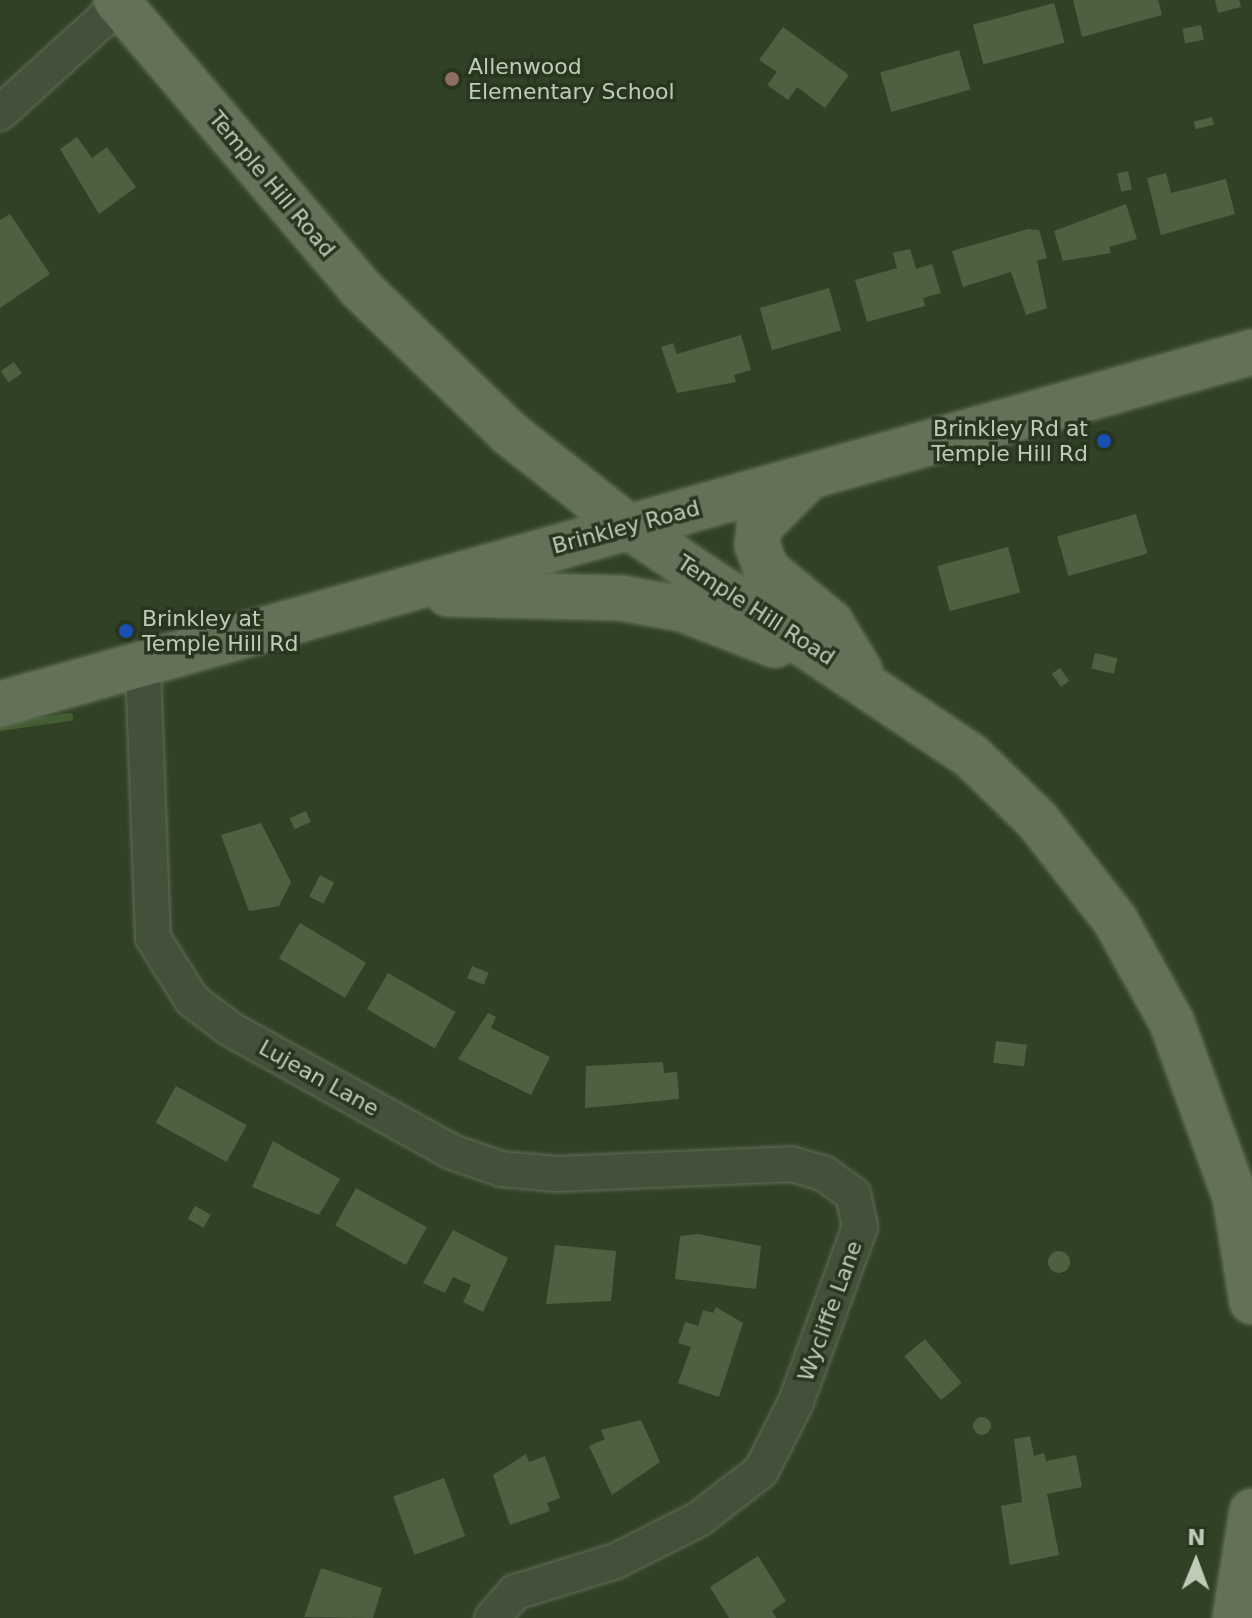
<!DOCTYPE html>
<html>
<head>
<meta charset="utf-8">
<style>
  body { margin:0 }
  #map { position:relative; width:1252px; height:1618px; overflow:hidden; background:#314126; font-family:"DejaVu Sans",sans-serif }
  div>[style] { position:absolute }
  .stream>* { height:8px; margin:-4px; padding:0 4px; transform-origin:4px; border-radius:4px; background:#435d31 }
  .building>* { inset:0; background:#4f6042; transform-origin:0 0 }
  .round { border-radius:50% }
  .roads { filter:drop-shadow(0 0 2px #616e58) drop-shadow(0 0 2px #616e58) }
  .minor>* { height:34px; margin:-17px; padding:0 17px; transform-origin:17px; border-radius:17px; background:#43513a }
  .major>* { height:44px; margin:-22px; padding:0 22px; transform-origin:22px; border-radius:22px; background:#627158 }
  .dots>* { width:22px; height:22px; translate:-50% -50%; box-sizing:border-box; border:4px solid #28361f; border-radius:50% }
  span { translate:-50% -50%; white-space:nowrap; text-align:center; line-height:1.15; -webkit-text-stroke:7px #28361f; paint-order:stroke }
  .poi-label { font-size:22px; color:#becbb7 }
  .left { translate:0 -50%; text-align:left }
  .right { translate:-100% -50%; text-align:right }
  .street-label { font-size:22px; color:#becbb7 }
  .north { position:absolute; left:1156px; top:1522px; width:80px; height:80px; -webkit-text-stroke:6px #28361f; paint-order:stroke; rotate:1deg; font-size:22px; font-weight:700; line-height:32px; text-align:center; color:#becbb7 }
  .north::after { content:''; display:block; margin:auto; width:28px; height:36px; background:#becbb7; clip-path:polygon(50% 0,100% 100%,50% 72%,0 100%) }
</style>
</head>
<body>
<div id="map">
  <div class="stream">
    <i style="left:0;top:727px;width:70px;rotate:-8.2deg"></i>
  </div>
  <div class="building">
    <i style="clip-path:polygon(1073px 0,1158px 0,1162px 15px,1082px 37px)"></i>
    <i style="clip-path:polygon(1215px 0,1239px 0,1241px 7px,1218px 13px)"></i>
    <i style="left:1054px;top:3px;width:41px;height:84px;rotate:75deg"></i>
    <i style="left:1201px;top:25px;width:15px;height:19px;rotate:79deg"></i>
    <i style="clip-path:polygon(783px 27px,849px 75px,825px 108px,797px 87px,788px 100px,767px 85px,777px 72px,759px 60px)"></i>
    <i style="left:959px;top:50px;width:41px;height:82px;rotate:74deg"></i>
    <i style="left:1212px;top:117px;width:8px;height:19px;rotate:76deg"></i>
    <i style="clip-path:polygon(77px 137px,92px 158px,107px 147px,136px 187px,99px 214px,60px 149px)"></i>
    <i style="left:1128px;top:171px;width:19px;height:11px;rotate:78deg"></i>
    <i style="clip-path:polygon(1166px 173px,1171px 193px,1226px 179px,1235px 214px,1161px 235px,1147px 178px)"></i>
    <i style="clip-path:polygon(1126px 204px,1137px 239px,1109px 247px,1111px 253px,1063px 261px,1054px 231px)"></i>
    <i style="clip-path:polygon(10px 214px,50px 274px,0 308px,0 220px)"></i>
    <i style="clip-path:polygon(1028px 229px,1039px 230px,1047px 258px,1037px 261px,1047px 308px,1026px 315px,1011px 272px,963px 287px,952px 251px)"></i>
    <i style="clip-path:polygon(910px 249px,916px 269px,932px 264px,941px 293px,923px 298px,925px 306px,867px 322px,855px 280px,897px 268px,893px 253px)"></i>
    <i style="left:829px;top:288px;width:44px;height:72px;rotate:74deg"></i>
    <i style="clip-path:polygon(741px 335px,751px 370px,734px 375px,736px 382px,677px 393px,661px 347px,673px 343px,677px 354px)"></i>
    <i style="left:14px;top:362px;width:14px;height:16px;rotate:56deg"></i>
    <i style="left:1136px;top:514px;width:41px;height:82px;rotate:74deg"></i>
    <i style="left:1008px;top:547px;width:47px;height:73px;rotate:75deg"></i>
    <i style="left:1095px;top:653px;width:23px;height:16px;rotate:13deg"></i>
    <i style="left:1060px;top:668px;width:16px;height:10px;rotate:55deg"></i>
    <i style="left:306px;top:811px;width:12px;height:18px;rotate:66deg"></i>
    <i style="clip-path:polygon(261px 823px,291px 882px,279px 906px,249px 911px,221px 835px)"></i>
    <i style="left:320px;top:875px;width:16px;height:24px;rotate:27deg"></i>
    <i style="left:300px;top:923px;width:77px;height:41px;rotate:31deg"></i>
    <i style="left:472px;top:966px;width:18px;height:13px;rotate:22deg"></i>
    <i style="left:388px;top:973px;width:78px;height:42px;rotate:30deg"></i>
    <i style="clip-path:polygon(488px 1013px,496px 1017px,491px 1028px,550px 1057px,531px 1095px,458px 1059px)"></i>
    <i style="left:996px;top:1041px;width:31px;height:22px;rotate:7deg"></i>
    <i style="clip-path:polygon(663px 1062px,664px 1073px,677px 1072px,679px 1099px,585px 1108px,586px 1066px)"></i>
    <i style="left:176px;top:1086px;width:81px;height:42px;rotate:29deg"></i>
    <i style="clip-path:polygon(273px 1141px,340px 1179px,319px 1215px,252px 1187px)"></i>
    <i style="left:356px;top:1188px;width:81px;height:43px;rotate:29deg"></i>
    <i style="left:195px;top:1206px;width:18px;height:15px;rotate:29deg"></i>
    <i style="clip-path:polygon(453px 1230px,508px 1258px,483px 1312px,463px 1302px,471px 1285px,453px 1277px,445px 1293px,423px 1283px)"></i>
    <i style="clip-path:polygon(698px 1234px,761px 1246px,756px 1289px,675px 1279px,680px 1236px)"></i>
    <i style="clip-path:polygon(555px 1245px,616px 1251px,611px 1301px,546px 1304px)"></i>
    <i class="round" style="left:1048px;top:1251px;width:22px;height:22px"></i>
    <i style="clip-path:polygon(716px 1307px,743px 1323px,719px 1397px,678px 1383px,691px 1347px,678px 1343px,685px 1322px,698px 1326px,703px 1310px,713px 1313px)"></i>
    <i style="left:925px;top:1339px;width:57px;height:27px;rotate:50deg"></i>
    <i class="round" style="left:973px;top:1417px;width:18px;height:18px"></i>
    <i style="clip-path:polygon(641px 1420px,660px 1462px,612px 1495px,589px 1446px,605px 1439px,601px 1430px)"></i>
    <i style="clip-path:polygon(1030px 1436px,1034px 1456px,1044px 1453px,1046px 1461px,1076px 1455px,1082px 1487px,1047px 1494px,1059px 1555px,1010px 1565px,1001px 1506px,1022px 1502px,1014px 1439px)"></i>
    <i style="clip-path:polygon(526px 1454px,529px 1462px,545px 1456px,560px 1498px,547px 1503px,550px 1511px,510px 1525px,493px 1475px)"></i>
    <i style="left:444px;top:1478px;width:62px;height:54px;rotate:70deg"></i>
    <i style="clip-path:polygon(758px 1556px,786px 1601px,772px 1611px,776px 1618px,729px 1618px,710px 1587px)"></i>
    <i style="clip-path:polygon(321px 1568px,382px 1588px,373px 1618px,304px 1617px)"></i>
  </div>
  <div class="roads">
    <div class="minor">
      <i style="left:0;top:113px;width:162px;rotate:-42.2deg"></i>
      <i style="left:143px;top:666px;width:272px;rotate:87.9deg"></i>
      <i style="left:153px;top:938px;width:73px;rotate:57.8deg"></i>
      <i style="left:192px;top:1000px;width:48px;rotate:37.3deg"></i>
      <i style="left:230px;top:1029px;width:254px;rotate:29deg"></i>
      <i style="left:452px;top:1152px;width:52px;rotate:19.1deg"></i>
      <i style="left:501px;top:1169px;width:56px;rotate:5.1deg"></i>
      <i style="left:557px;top:1174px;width:234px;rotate:-2.4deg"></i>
      <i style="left:791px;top:1164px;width:35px;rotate:16deg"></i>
      <i style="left:825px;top:1174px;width:34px;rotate:36deg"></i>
      <i style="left:853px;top:1194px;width:34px;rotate:78deg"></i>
      <i style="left:860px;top:1227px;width:186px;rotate:110.1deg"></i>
      <i style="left:796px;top:1402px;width:77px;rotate:116.9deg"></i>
      <i style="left:761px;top:1471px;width:78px;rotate:142.3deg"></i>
      <i style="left:699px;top:1519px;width:93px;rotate:153.2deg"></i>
      <i style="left:616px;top:1561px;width:106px;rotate:162.9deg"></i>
      <i style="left:515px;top:1592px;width:35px;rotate:131deg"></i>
    </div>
    <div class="major">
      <i style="left:116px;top:0;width:376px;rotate:49.7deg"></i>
      <i style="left:359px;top:287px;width:209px;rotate:44.2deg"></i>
      <i style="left:509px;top:433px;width:149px;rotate:38.2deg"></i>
      <i style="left:626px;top:525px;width:415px;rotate:33.8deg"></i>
      <i style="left:971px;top:756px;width:93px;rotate:44.1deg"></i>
      <i style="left:1038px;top:821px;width:125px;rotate:52.1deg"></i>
      <i style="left:1115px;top:920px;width:118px;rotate:61deg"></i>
      <i style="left:1172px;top:1023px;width:185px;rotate:70.1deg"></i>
      <i style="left:1235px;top:1197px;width:106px;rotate:80.8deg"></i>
      <i style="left:806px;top:480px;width:66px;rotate:135deg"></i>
      <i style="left:759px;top:527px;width:18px;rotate:96deg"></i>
      <i style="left:757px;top:545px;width:26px;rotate:69deg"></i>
      <i style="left:766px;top:569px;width:85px;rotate:39.7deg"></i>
      <i style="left:831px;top:623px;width:56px;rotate:58.9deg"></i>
      <i style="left:448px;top:594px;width:173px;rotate:1.3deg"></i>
      <i style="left:621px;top:598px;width:62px;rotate:10.2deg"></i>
      <i style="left:682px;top:609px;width:100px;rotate:21.2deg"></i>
      <i style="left:0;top:704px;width:1301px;rotate:-15.7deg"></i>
      <i style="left:1235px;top:1618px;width:108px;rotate:-81deg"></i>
    </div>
  </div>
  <div class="dots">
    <i style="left:452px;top:79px;background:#8d6e63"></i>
    <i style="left:1104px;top:441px;background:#1a4fb4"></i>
    <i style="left:126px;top:631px;background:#1a4fb4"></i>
  </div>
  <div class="poi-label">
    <span class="left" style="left:468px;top:79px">Allenwood<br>Elementary School</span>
    <span class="right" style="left:1088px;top:441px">Brinkley Rd at<br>Temple Hill Rd</span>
    <span class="left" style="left:142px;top:631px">Brinkley at<br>Temple Hill Rd</span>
  </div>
  <div class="street-label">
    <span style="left:272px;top:184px;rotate:50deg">Temple Hill Road</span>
    <span style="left:626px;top:527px;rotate:-15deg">Brinkley Road</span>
    <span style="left:756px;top:610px;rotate:33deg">Temple Hill Road</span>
    <span style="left:319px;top:1078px;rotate:29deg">Lujean Lane</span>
    <span style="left:830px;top:1311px;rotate:-70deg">Wycliffe Lane</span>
  </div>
  <div class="north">N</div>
</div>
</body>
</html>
